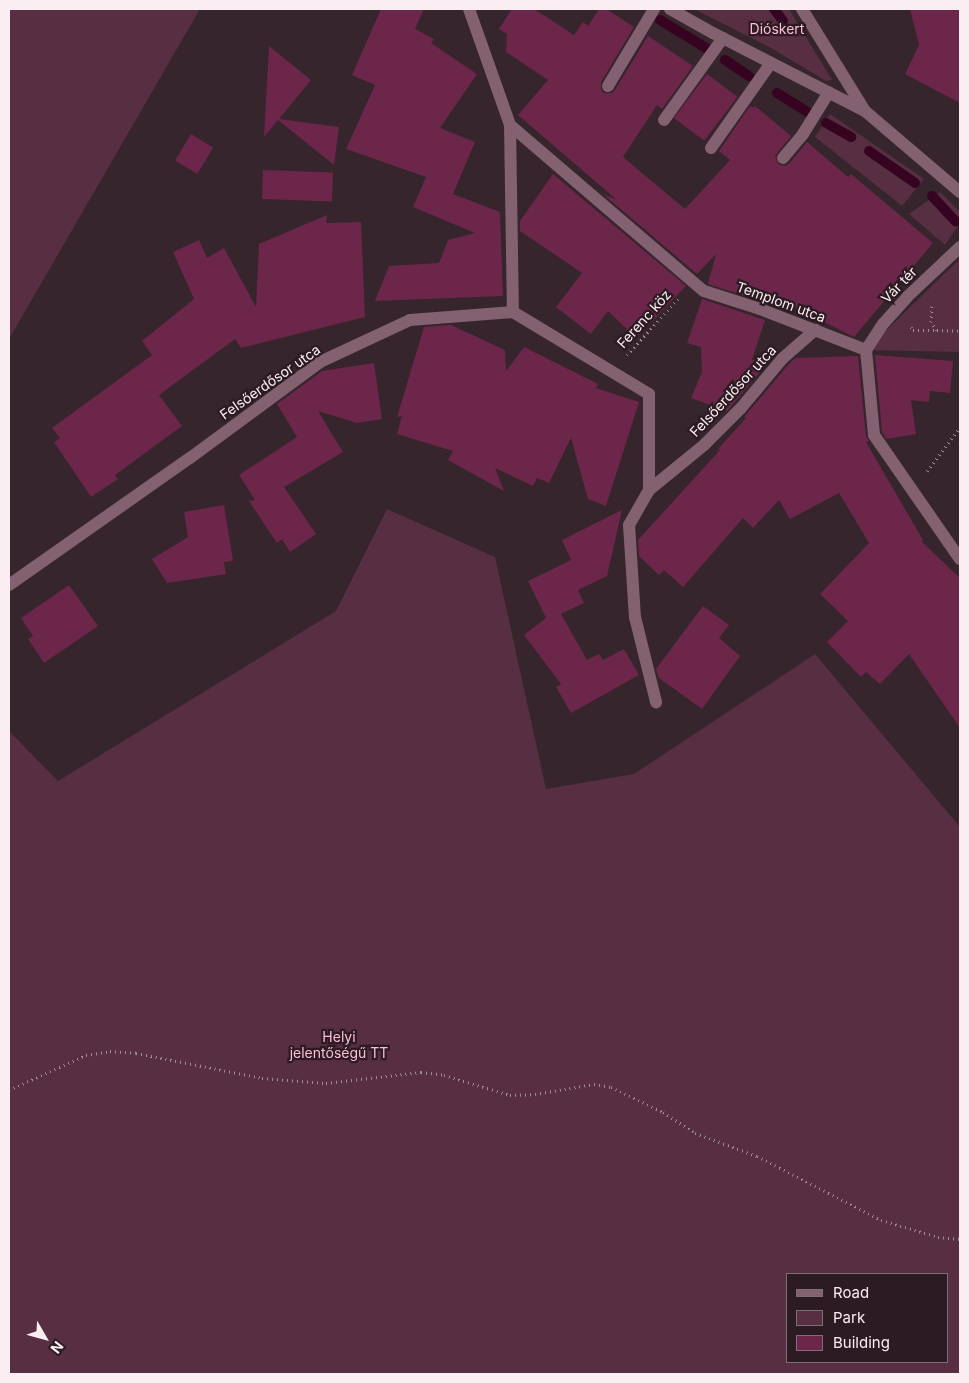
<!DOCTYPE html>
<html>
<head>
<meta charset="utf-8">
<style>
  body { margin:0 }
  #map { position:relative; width:969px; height:1383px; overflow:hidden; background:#36252c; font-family:Inter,sans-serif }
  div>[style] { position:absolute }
  .green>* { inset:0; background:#572e42 }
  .stream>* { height:10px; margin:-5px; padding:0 5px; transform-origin:5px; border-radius:5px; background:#360320 }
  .building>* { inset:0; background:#6c264a; transform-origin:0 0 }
  .path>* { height:3px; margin-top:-1.5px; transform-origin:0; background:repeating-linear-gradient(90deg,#9d8e94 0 1px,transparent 0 5px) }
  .minor>* { height:12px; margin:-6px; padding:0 6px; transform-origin:6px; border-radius:6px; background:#836170 }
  span { translate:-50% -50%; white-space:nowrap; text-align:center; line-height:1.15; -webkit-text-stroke:4.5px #2c1b23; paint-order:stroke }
  .park-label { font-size:14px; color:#febdd9 }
  .street-label { font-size:14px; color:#faeef2 }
  .frame { position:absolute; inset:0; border:10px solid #faeef2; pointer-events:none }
  .legend { position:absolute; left:786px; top:1273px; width:162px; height:90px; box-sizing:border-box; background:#2c1b23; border:1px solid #7e6f76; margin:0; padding:6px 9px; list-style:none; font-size:15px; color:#faeef2 }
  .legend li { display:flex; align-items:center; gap:10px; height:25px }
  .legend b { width:25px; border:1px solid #7e6f76 }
  .north { position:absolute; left:20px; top:1313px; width:50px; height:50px; -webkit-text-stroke:4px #2c1b23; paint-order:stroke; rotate:128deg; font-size:14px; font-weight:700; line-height:20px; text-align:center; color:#faeef2 }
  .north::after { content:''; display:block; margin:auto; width:18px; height:22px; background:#faeef2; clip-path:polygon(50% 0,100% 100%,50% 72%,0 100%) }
</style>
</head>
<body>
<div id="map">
  <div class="green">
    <i style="clip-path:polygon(9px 9px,200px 9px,9px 339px)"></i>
    <i style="clip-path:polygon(694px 9px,789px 9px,832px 80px,826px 81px,771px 48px)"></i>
    <i style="clip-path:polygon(830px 114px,924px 179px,902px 206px,815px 137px)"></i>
    <i style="clip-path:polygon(940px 192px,960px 212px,960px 223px,945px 245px,909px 214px)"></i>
    <i style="clip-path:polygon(960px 259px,960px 352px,866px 350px,942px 276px)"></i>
    <i style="clip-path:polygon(evenodd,387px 509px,495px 557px,546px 789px,634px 774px,815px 654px,960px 827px,960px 1374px,9px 1374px,9px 731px,58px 781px,336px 611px,387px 509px,948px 1274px,948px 1362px,788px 1362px,788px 1274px,948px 1274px)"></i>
  </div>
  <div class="stream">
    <i style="left:774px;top:9px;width:15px;rotate:53deg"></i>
    <i style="left:660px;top:20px;width:54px;rotate:31.3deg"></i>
    <i style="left:725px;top:60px;width:29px;rotate:34deg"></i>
    <i style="left:777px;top:93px;width:36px;rotate:32deg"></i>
    <i style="left:826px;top:123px;width:29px;rotate:29deg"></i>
    <i style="left:869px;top:151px;width:56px;rotate:34.8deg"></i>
    <i style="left:932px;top:196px;width:35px;rotate:47deg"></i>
  </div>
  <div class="building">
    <i style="clip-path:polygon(381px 9px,424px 9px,415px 29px,434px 39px,431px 43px,477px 74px,440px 128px,475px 142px,453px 194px,500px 212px,503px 296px,375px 301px,389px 266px,439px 263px,448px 240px,475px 233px,413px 207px,426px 177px,346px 149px,375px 85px,352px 75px)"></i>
    <i style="clip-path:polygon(512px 9px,534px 9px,574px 35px,583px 22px,588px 26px,599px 9px,606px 9px,634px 27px,601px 82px,601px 90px,604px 93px,612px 93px,615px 90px,648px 36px,693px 66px,662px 109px,657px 105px,623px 157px,685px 209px,730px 160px,719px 151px,750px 106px,752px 108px,755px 106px,791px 136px,775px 156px,778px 164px,785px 166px,789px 164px,807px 142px,848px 177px,851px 174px,933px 243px,854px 337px,773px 296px,770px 304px,708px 284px,716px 254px,697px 274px,603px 194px,617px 200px,518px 115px,548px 80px,506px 52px,507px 34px,499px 29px)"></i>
    <i style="clip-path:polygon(910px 9px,960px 9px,960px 103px,905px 74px,919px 45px)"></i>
    <i style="clip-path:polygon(269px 46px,311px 80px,279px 119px,339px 127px,334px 165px,278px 120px,264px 137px)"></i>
    <i style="left:707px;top:74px;width:38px;height:55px;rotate:37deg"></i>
    <i style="left:191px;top:134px;width:26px;height:31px;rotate:31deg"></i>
    <i style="left:263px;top:170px;width:70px;height:29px;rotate:2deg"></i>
    <i style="clip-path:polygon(553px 174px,686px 286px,636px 338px,608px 311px,591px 334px,556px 307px,582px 273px,520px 231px,520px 221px)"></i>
    <i style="clip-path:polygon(327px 215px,326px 223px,361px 222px,365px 317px,241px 348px,235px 339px,159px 395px,182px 426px,115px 475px,118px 479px,91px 497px,54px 442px,60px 438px,52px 428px,152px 355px,142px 341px,194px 299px,173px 252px,199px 240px,207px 258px,224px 248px,256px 307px,259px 244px)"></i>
    <i style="clip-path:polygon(702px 299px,765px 320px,752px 360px,771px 359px,727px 411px,691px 398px,702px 372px,701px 347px,687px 343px)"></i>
    <i style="clip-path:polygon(451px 325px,505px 350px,506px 371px,524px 347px,598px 384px,596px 388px,639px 402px,606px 506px,588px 499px,571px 438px,549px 483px,537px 478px,533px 486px,495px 468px,504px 491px,448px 460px,453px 451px,397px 434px,402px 416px,397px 417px,424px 327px)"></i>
    <i style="clip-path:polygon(875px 355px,953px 361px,950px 393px,930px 391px,929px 402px,911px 400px,916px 434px,886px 439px,882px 432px)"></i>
    <i style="clip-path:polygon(858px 356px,866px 436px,869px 441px,866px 442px,923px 540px,922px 542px,960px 578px,960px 728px,909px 654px,880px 684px,866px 672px,861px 677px,827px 642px,848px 621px,820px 594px,869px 543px,839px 493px,790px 519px,779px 500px,753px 528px,743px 518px,683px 587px,664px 570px,659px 575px,639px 556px,638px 540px,720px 450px,718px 449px,746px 418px,744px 417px,789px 364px,795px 358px)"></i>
    <i style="clip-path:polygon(374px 363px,382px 419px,357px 423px,318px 411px,343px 452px,284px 487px,316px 534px,290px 552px,282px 539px,277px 543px,249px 501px,255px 500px,239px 475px,297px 437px,277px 404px,322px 371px)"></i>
    <i style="clip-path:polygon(287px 376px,269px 390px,263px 380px)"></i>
    <i style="clip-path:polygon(224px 505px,233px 561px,224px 562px,226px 574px,167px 583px,152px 559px,188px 537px,184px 512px)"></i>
    <i style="clip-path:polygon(622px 510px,607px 576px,578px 590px,584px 603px,561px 614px,587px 660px,599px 654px,603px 660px,624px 649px,639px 675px,571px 713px,556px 687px,561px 684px,524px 635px,546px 618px,528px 581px,571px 560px,562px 540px)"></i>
    <i style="clip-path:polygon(69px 585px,98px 626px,44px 663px,28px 639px,33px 636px,21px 618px)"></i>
    <i style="clip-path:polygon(703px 606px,729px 625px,719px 638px,740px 656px,702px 709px,659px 678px,656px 669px)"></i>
  </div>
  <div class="path">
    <i style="left:911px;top:327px;width:4px;rotate:56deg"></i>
    <i style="left:913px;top:330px;width:24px"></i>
    <i style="left:937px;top:330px;width:10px;rotate:-127deg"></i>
    <i style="left:931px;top:322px;width:17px;rotate:-87deg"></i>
    <i style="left:937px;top:330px;width:23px;rotate:2deg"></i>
    <i style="left:627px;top:355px;width:76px;rotate:-47.7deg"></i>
    <i style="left:927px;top:471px;width:55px;rotate:-53.1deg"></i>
    <i style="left:9px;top:1090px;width:85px;rotate:-24.4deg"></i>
    <i style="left:86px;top:1055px;width:24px;rotate:-9deg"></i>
    <i style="left:110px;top:1051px;width:26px;rotate:4deg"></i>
    <i style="left:136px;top:1053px;width:128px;rotate:11.2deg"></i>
    <i style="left:262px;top:1078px;width:64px;rotate:4.5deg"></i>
    <i style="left:326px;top:1083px;width:96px;rotate:-6.6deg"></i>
    <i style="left:421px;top:1072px;width:23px;rotate:7deg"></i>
    <i style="left:444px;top:1075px;width:69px;rotate:16.9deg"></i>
    <i style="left:510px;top:1095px;width:25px;rotate:-2deg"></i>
    <i style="left:535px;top:1094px;width:60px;rotate:-9.6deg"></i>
    <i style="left:594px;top:1084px;width:17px;rotate:10deg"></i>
    <i style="left:611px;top:1087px;width:58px;rotate:25.7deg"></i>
    <i style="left:663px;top:1112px;width:38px;rotate:33deg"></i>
    <i style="left:695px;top:1133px;width:66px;rotate:20.4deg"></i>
    <i style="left:757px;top:1156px;width:140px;rotate:27.3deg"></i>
    <i style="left:881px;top:1220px;width:59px;rotate:16.6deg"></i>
    <i style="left:938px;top:1237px;width:22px;rotate:5deg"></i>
  </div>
  <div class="minor">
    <i style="left:469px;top:9px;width:123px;rotate:70.5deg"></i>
    <i style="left:510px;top:125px;width:187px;rotate:89.1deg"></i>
    <i style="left:670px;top:9px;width:49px;rotate:29.2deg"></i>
    <i style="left:713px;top:33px;width:171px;rotate:27.2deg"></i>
    <i style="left:865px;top:111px;width:125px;rotate:40.5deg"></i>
    <i style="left:802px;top:9px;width:120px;rotate:58.3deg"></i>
    <i style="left:608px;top:86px;width:90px;rotate:-59.1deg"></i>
    <i style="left:664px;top:120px;width:101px;rotate:-54.3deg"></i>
    <i style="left:510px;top:125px;width:255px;rotate:40.6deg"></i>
    <i style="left:704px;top:291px;width:59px;rotate:17.8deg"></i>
    <i style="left:760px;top:309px;width:114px;rotate:21.1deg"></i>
    <i style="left:711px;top:148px;width:104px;rotate:-54.8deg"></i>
    <i style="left:783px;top:158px;width:31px;rotate:-50deg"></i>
    <i style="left:803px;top:134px;width:49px;rotate:-58.2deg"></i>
    <i style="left:866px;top:350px;width:85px;rotate:84.6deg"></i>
    <i style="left:874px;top:435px;width:151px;rotate:55.3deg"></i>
    <i style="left:866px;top:350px;width:31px;rotate:-57deg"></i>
    <i style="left:883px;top:324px;width:36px;rotate:-48deg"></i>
    <i style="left:907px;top:297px;width:73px;rotate:-43.3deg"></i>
    <i style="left:649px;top:490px;width:71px;rotate:-39.3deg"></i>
    <i style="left:704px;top:445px;width:52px;rotate:-45deg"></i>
    <i style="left:741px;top:408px;width:65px;rotate:-50deg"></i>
    <i style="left:783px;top:358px;width:43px;rotate:-41.2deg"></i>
    <i style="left:9px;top:585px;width:221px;rotate:-35.1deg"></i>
    <i style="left:190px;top:458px;width:162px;rotate:-36.4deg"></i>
    <i style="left:320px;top:362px;width:99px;rotate:-25deg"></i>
    <i style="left:410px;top:320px;width:103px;rotate:-4.4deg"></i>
    <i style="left:513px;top:312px;width:159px;rotate:31.1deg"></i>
    <i style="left:649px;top:394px;width:96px;rotate:90deg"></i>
    <i style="left:649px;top:490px;width:40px;rotate:119.7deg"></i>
    <i style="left:629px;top:525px;width:92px;rotate:86.3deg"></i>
    <i style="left:635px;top:617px;width:88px;rotate:76.1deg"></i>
  </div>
  <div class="park-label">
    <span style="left:777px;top:29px">Dióskert</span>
    <span style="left:339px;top:1045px">Helyi<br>jelentőségű TT</span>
  </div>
  <div class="street-label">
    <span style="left:899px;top:285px;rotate:-46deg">Vár tér</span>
    <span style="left:781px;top:302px;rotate:20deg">Templom utca</span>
    <span style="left:644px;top:319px;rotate:-48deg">Ferenc köz</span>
    <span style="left:270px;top:382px;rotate:-35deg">Felsőerdősor utca</span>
    <span style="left:733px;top:391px;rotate:-47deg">Felsőerdősor utca</span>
  </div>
  <div class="frame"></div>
  <ul class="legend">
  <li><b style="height:6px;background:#836170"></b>Road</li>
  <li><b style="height:14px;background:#572e42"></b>Park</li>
  <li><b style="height:14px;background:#6c264a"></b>Building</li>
  </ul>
  <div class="north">N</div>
</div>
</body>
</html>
